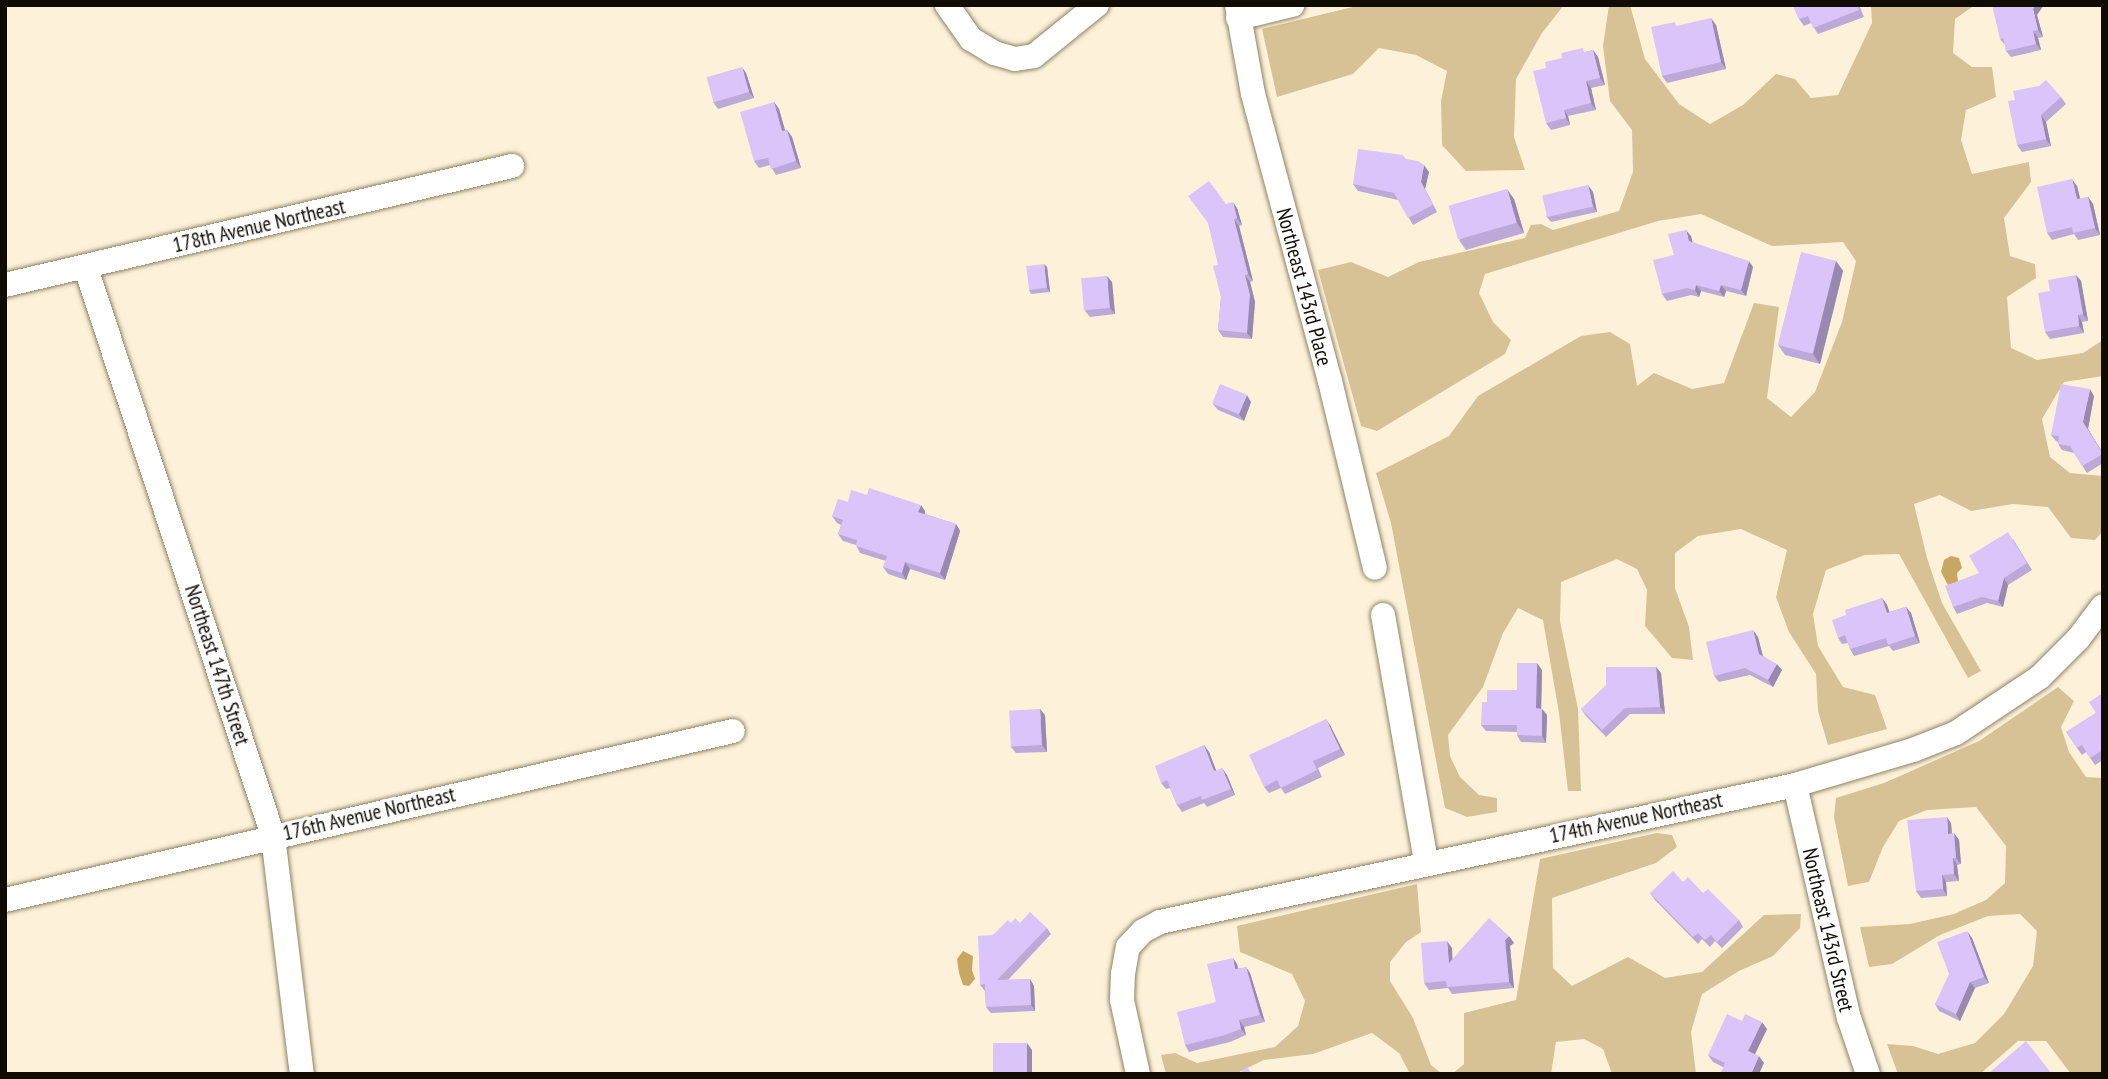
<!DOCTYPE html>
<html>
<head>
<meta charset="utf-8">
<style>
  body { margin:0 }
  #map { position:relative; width:2108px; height:1079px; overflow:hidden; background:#fdf2d9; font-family:"PT Sans Narrow",sans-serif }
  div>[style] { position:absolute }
  .green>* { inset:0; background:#d7c296 }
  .water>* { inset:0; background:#c7a762 }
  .roads { filter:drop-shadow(0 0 2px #8f8266) drop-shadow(0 0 2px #8f8266) }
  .minor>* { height:24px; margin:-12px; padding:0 12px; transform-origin:12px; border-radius:12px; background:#fff }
  .wall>* { inset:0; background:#bca9d7 }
  .shaded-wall>* { inset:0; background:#9989af }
  .building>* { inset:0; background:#dbc4fa; transform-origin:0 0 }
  span { translate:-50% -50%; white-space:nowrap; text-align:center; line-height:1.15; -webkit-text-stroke:6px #fff; paint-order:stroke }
  .street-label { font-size:21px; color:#100b03 }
  .frame { position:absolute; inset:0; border:7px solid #100b03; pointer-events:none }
</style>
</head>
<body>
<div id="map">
  <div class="green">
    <i style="clip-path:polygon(1361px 5px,1564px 5px,1542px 33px,1516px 79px,1514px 137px,1525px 170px,1466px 171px,1442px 145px,1441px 101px,1447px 71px,1416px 55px,1379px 48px,1353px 74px,1277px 97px,1262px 29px)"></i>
    <i style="clip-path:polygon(1609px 5px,1630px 5px,1645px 59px,1679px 104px,1710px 124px,1743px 105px,1776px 74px,1795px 79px,1811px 98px,1838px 95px,1872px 23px,1871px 5px,1975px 5px,1955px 19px,1953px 53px,1972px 67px,1992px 67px,1996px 97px,1966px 110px,1961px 140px,1972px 174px,2029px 162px,2031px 182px,2004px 218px,2010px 256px,2035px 264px,2036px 278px,2007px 297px,2011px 348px,2037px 360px,2083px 353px,2103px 340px,2103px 376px,2064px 382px,2042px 419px,2050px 457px,2070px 473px,2103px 476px,2103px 531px,2095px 540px,2071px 538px,2048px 507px,2013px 504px,1971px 511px,1940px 495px,1914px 504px,1927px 558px,1942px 603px,1981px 671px,1968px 678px,1899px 554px,1865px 555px,1826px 570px,1813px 614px,1818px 646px,1843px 687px,1875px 695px,1887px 729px,1828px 745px,1818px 711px,1816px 674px,1789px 632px,1776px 597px,1787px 550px,1741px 529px,1698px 536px,1675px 553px,1675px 588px,1689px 627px,1693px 660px,1672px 658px,1645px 626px,1647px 590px,1637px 569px,1617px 559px,1561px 582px,1560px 621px,1578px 709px,1581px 791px,1568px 791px,1559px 713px,1543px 620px,1518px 608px,1503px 633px,1483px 687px,1448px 735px,1450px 756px,1460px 777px,1479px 795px,1497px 798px,1497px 812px,1467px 817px,1445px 808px,1391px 523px,1376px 473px,1449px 436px,1478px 396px,1581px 336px,1610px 332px,1630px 344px,1637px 386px,1654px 373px,1692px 389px,1724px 383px,1754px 303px,1779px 307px,1767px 398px,1791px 417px,1815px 392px,1842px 322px,1856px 261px,1843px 242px,1772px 246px,1701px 214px,1658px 221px,1485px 274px,1479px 293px,1493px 322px,1511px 340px,1505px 354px,1377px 431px,1361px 426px,1318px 270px,1351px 262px,1388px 277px,1419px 262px,1525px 238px,1531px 225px,1541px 224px,1553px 230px,1619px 211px,1633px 172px,1632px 130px,1610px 101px,1603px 46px)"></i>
    <i style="clip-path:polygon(2058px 687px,2074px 701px,2061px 727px,2069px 752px,2086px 777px,2103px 778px,2103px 1074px,2071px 1074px,2046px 1041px,2018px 1041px,1980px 1074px,1898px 1074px,1887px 1044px,1913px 1046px,1938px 1054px,1975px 1043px,2004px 1014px,2033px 966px,2037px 931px,2020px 914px,1988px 916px,1940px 935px,1892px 964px,1869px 967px,1860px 927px,1910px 924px,1954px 914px,1986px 900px,2005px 883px,2006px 846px,1976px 807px,1927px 810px,1899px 821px,1883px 847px,1869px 882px,1848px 886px,1834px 817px,1836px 798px,1884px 783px,1979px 741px)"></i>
    <i style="clip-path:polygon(1657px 833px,1672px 835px,1677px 847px,1656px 863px,1552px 898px,1553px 968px,1572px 986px,1628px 957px,1665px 978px,1702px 972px,1764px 915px,1801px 914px,1800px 928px,1773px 956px,1739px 971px,1702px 994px,1691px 1032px,1696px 1074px,1612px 1074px,1603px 1049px,1584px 1039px,1556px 1042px,1551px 1074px,1452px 1074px,1464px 1064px,1464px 1013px,1516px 1000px,1540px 859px)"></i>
    <i style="clip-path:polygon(1417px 884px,1421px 932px,1406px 942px,1390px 962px,1390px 981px,1413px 1018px,1431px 1065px,1442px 1074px,1410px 1074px,1399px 1053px,1372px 1033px,1313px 1054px,1264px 1060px,1235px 1074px,1166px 1074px,1161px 1055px,1175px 1053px,1197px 1063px,1275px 1047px,1298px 1026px,1305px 1001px,1292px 974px,1240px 952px,1237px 926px)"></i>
  </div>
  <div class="water">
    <i style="clip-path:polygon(1951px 556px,1959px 558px,1962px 568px,1957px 573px,1958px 582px,1948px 585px,1941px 572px,1944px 560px)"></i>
    <i style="clip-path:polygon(963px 951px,973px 956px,972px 970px,975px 979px,969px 986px,963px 985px,959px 973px,957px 959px)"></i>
  </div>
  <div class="roads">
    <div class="minor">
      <i style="left:947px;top:5px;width:42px;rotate:54.8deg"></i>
      <i style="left:971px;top:39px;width:27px;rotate:31deg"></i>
      <i style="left:994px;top:53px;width:22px;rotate:16deg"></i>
      <i style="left:1015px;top:59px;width:19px;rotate:-9deg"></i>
      <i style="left:1034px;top:56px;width:81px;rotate:-39deg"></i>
      <i style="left:1237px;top:5px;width:90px;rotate:79.8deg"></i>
      <i style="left:1253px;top:94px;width:297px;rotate:75deg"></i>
      <i style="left:1330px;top:381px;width:192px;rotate:76.5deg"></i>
      <i style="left:1238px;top:18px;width:56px;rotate:-13.5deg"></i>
      <i style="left:86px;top:268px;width:598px;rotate:71.78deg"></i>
      <i style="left:273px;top:836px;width:240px;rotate:83.1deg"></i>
      <i style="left:5px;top:285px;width:521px;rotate:-13.21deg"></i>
      <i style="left:1383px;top:615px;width:251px;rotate:80.1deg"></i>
      <i style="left:1795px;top:785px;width:239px;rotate:77deg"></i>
      <i style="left:1849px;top:1018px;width:59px;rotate:71.3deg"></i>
      <i style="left:5px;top:900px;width:747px;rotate:-13.07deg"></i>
      <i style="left:1138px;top:1074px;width:76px;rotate:-102.2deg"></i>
      <i style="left:1122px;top:1000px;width:26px;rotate:-88deg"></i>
      <i style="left:1123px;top:974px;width:27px;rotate:-80deg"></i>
      <i style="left:1128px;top:947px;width:22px;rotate:-47deg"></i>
      <i style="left:1143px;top:931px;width:19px;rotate:-28deg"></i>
      <i style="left:1160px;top:922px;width:650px;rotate:-12.17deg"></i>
      <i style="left:1795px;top:785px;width:123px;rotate:-16.5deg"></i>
      <i style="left:1913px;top:750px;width:46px;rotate:-21.6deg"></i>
      <i style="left:1956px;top:733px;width:101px;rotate:-33.7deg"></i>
      <i style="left:2040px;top:677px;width:54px;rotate:-45deg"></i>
      <i style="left:2078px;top:639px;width:41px;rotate:-52.9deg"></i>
    </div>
  </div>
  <div class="wall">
    <i style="clip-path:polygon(1793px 5px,1859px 5px,1864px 17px,1818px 34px,1811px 23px,1804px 26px,1799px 19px)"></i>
    <i style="clip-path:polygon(2037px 15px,2043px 37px,2038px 38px,2041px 50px,2011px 57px,2006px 51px,2005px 45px,2000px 39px)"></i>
    <i style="clip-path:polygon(1716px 25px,1726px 69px,1667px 83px,1662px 76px,1678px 26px)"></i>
    <i style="clip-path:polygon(1593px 50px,1598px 57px,1605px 85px,1591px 88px,1596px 110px,1568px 116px,1570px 125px,1551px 130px,1546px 123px,1546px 68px,1586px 52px)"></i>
    <i style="clip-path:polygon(746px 73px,754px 98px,718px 109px,713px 102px)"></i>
    <i style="clip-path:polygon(2061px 97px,2066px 104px,2046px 122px,2051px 146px,2022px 152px,2017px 145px,2015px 100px)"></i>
    <i style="clip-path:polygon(774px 102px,779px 109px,785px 130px,787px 130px,792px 137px,801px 168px,776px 175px,770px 165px,759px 168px,754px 161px)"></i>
    <i style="clip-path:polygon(1406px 159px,1429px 172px,1425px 189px,1437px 212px,1413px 225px,1398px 200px,1358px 191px,1353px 184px)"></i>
    <i style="clip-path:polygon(2077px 186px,2080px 199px,2088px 197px,2093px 204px,2100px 235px,2078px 240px,2074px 234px,2052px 240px,2047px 233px)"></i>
    <i style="clip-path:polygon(1593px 192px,1597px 212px,1551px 222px,1546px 216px)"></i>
    <i style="clip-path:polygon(1514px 199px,1524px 233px,1466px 250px,1459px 240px)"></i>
    <i style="clip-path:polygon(1226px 204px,1237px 208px,1242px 225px,1239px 226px,1253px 281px,1250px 282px,1255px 302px,1252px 339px,1223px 337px,1218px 330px,1221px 297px,1218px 265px)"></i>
    <i style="clip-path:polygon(1691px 236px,1692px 242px,1753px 267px,1746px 296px,1726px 291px,1724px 297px,1701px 291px,1699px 297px,1691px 295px,1667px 301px,1662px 294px,1674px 255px)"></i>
    <i style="clip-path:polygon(1836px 261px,1843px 271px,1820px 364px,1785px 355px,1778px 345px)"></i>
    <i style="clip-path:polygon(1047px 267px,1050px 292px,1031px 294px,1029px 290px)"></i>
    <i style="clip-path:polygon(2076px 275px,2081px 281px,2088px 321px,2082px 322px,2084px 333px,2050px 339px,2045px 332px,2050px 291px)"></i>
    <i style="clip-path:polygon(1112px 282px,1115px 314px,1090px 317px,1085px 311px)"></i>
    <i style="clip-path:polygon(2094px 396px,2088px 429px,2103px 453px,2103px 463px,2087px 473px,2074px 453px,2062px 450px,2058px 444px,2058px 442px,2056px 441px,2051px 435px)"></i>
    <i style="clip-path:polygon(1251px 402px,1244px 421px,1218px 410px,1213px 404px)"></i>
    <i style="clip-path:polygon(848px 502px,925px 511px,925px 514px,956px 524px,960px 531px,945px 580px,910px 569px,906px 580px,888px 574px,883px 567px,886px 561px,860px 553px,856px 545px,843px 541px,838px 534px,841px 525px,837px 523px,832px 516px)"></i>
    <i style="clip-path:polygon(2013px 539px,2032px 570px,2008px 585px,2003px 607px,1987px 603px,1957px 614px,1953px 607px,1979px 573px)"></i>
    <i style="clip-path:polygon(1882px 598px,1887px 605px,1889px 612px,1906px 607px,1911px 613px,1920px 643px,1893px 651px,1889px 646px,1854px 656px,1850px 649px,1848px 643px,1842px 644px,1838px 638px,1846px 615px)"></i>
    <i style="clip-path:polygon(1758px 637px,1762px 655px,1782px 670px,1773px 687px,1750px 675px,1719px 682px,1714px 676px)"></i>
    <i style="clip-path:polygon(1656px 667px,1661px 673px,1665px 714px,1630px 714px,1606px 737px,1586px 716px,1581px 709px)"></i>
    <i style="clip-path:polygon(1542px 670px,1541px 709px,1542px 709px,1547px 715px,1546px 743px,1521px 742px,1517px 735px,1517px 732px,1486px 731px,1481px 725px,1487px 702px,1517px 690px)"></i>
    <i style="clip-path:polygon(2103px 693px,2103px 760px,2095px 765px,2086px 752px,2082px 755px,2066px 732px,2096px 713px)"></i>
    <i style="clip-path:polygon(1045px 715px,1047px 752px,1016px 753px,1011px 747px)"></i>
    <i style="clip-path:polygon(1330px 725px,1345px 755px,1318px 768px,1322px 777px,1285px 794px,1281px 788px,1269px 793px,1264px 787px)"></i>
    <i style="clip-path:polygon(1204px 745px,1209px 752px,1216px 770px,1227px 775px,1235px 795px,1207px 807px,1204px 803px,1182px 812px,1177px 805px,1170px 788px,1166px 789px,1161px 783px)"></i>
    <i style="clip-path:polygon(1951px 823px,1952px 833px,1959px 840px,1961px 864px,1957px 865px,1959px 881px,1946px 882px,1947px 896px,1921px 898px,1916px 891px)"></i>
    <i style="clip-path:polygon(1683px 882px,1703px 893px,1739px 920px,1743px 927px,1722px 948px,1715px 941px,1710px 947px,1702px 939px,1698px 944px,1655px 900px,1650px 893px)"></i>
    <i style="clip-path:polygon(1011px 923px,1020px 923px,1047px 928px,1051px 934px,1008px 980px,1030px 979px,1034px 986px,1035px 1011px,991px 1013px,986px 1007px,985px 991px,980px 985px,993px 935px)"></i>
    <i style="clip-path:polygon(1972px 938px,1989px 983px,1975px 988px,1960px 1021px,1939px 1011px,1935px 1004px)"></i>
    <i style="clip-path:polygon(1514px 943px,1510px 946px,1514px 988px,1452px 994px,1448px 988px,1429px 990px,1424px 983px,1452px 948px,1452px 959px)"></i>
    <i style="clip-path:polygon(1237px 964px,1238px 968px,1250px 973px,1265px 1022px,1244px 1027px,1246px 1035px,1230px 1042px,1189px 1052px,1185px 1045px,1216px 1002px)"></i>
    <i style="clip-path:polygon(1742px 1021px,1767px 1029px,1755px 1054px,1764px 1063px,1723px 1067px,1713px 1062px,1708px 1055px)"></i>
  </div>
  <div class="shaded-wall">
    <i style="clip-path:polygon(2035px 5px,2044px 5px,2037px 15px,2043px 37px,2038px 30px,2033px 9px)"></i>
    <i style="clip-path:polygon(1711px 18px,1716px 25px,1726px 69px,1721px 62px)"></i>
    <i style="clip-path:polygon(2033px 31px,2038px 38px,2041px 50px,2036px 44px)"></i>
    <i style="clip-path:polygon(1593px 50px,1598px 57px,1605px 85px,1600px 78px)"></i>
    <i style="clip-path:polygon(742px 67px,746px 73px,754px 98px,749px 92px)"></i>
    <i style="clip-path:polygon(1586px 81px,1591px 88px,1596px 110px,1591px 103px)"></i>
    <i style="clip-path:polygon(774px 102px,779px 109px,787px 138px,782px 131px)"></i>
    <i style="clip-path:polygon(1564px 110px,1568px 116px,1570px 125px,1566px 118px)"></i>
    <i style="clip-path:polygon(2041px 115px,2046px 122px,2051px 146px,2046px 139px)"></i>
    <i style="clip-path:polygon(787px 130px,792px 137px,801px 168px,796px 161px)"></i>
    <i style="clip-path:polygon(1424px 165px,1429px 172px,1425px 189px,1437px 212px,1421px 182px)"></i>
    <i style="clip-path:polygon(2072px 179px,2077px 186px,2082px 206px,2077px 199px)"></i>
    <i style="clip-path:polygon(1588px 185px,1593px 192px,1597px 212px,1593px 206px)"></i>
    <i style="clip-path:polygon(1507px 189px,1514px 199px,1524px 233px,1517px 223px)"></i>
    <i style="clip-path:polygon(2088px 197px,2093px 204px,2100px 235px,2095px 228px)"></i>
    <i style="clip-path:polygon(1233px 202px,1237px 208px,1242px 225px,1237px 218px)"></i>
    <i style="clip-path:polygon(1234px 219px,1239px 226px,1253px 281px,1248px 274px)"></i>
    <i style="clip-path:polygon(1686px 230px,1691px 236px,1694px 248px,1689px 241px)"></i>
    <i style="clip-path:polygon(1749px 261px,1753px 267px,1746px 296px,1741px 290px)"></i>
    <i style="clip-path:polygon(1836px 261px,1843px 271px,1820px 364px,1813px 354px)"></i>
    <i style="clip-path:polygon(1044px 264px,1047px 267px,1050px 292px,1047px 288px)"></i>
    <i style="clip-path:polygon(1245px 275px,1250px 282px,1255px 302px,1252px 339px,1247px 333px)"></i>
    <i style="clip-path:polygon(2076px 275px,2081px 281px,2088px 321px,2083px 314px)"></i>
    <i style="clip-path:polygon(1107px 276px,1112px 282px,1115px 314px,1110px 308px)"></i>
    <i style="clip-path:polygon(1696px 285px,1701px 291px,1699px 297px,1695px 290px)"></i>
    <i style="clip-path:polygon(1721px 285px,1726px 291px,1724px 297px,1719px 291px)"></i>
    <i style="clip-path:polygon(2078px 315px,2082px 322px,2084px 333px,2079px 326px)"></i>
    <i style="clip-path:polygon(2090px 389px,2094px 396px,2088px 429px,2103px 454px,2083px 422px)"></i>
    <i style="clip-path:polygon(1247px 395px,1251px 402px,1244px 421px,1239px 414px)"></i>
    <i style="clip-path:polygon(921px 505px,925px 511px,923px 519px,918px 512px)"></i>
    <i style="clip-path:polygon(956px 524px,960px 531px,945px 580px,940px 573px)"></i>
    <i style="clip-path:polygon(905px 562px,910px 569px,906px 580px,902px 573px)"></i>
    <i style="clip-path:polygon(2004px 578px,2008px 585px,2003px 607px,1998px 601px)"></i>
    <i style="clip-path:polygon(1882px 598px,1887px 605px,1892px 619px,1887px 613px)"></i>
    <i style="clip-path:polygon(1906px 607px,1911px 613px,1920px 643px,1915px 636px)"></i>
    <i style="clip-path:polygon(1753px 630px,1758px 637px,1764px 660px,1759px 654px)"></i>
    <i style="clip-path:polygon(1537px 663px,1542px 670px,1541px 715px,1536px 708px)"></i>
    <i style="clip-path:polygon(1777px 664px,1782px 670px,1773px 687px,1768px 680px)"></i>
    <i style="clip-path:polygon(1656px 667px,1661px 673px,1665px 714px,1660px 707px)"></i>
    <i style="clip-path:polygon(1040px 709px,1045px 715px,1047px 752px,1042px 745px)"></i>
    <i style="clip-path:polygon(1542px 709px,1547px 715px,1546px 743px,1542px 736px)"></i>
    <i style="clip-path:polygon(1326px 719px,1330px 725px,1345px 755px,1340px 749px)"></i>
    <i style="clip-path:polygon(1204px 745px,1209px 752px,1219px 778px,1214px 771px)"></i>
    <i style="clip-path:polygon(1222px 768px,1227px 775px,1235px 795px,1231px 789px)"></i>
    <i style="clip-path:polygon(1947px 817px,1951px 823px,1952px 840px,1948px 834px)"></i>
    <i style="clip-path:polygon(1954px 833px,1959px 840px,1961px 864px,1956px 858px)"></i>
    <i style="clip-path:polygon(1953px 858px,1957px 865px,1959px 881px,1954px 874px)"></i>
    <i style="clip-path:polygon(1942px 875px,1946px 882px,1947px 896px,1943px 889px)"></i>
    <i style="clip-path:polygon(1967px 931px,1972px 938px,1989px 983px,1984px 977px)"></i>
    <i style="clip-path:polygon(1509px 936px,1514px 943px,1510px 946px,1514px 988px,1509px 982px,1505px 940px)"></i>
    <i style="clip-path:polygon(1447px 941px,1452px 948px,1453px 970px,1449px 963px)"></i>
    <i style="clip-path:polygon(1233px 958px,1237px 964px,1240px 976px,1235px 969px)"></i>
    <i style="clip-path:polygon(1246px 967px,1250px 973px,1265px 1022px,1260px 1015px)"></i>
    <i style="clip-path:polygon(1030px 979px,1034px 986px,1035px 1011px,1031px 1005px)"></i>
    <i style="clip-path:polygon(1970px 982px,1975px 988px,1960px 1021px,1956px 1014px)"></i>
    <i style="clip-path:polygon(1239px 1020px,1244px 1027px,1246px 1035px,1241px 1029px)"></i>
    <i style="clip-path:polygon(1762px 1022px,1767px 1029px,1753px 1058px,1748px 1051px)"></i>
    <i style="clip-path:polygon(1027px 1043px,1032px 1050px,1032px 1074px,1027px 1074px)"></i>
    <i style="clip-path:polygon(1759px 1056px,1764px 1063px,1759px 1074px,1751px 1074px)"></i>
  </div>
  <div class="building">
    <i style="clip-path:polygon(1793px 5px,1857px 5px,1859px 10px,1813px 28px,1808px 16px,1799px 19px)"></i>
    <i style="clip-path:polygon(1992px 5px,2035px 5px,2033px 9px,2038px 30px,2033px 31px,2036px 44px,2006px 51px,2003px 38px,2000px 39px)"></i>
    <i style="clip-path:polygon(1711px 18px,1721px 62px,1662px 76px,1651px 27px,1675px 22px,1676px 26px)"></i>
    <i style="clip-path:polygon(1583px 48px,1584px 52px,1593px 50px,1600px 78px,1586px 81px,1591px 103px,1564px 110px,1566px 118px,1546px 123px,1533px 71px,1546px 68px,1545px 62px,1562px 58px,1561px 53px)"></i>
    <i style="left:742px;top:67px;width:26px;height:37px;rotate:74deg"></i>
    <i style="clip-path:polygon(2046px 80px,2061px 97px,2041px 115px,2046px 139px,2017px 145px,2008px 101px,2015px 100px,2013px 91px,2039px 86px)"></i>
    <i style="clip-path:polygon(774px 102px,782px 131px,787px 130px,796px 161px,771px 169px,768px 158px,754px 161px,740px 112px)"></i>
    <i style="clip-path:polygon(1358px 149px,1403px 155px,1406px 159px,1418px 161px,1424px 165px,1421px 182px,1433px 205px,1408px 218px,1394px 193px,1353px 184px)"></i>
    <i style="clip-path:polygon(2072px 179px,2077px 199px,2088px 197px,2095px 228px,2073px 233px,2072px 227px,2047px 233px,2037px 187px)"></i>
    <i style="clip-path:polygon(1209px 181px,1226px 204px,1233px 202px,1237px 218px,1234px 219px,1248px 274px,1245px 275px,1250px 295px,1247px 333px,1218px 330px,1221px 297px,1213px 266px,1218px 265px,1208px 223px,1188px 196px)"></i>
    <i style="left:1588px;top:185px;width:22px;height:47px;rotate:77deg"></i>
    <i style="left:1507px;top:189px;width:35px;height:61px;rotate:74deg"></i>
    <i style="clip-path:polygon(1686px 230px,1689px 241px,1749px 261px,1741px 290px,1721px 285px,1719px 291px,1696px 285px,1695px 290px,1687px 288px,1662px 294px,1653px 260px,1674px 255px,1668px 234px)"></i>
    <i style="left:1801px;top:252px;width:36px;height:96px;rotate:14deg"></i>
    <i style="left:1044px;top:264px;width:24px;height:18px;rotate:83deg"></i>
    <i style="clip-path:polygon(2076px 275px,2083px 314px,2078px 315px,2079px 326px,2045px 332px,2038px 293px,2050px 291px,2048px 280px)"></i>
    <i style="left:1107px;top:276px;width:32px;height:26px;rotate:85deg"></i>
    <i style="left:1220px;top:384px;width:29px;height:21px;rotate:22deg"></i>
    <i style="clip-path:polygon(2061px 384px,2090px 389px,2083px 422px,2103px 454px,2082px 466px,2070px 446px,2058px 444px,2059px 436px,2051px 435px)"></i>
    <i style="clip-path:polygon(869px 488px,921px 505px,918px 512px,956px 524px,940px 573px,905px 562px,902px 573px,883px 567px,887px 556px,856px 546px,857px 540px,838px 534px,843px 520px,832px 516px,838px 499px,848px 502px,851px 490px,867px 495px)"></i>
    <i style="clip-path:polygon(2008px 532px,2027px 563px,2004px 578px,1998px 601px,1982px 597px,1953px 607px,1945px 586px,1979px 573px,1969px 556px)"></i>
    <i style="clip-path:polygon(1882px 598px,1887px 613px,1906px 607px,1915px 636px,1888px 645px,1886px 638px,1850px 649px,1845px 635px,1838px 638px,1832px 620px,1846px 615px,1845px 610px)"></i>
    <i style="clip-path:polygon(1753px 630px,1759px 654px,1777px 664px,1768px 680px,1745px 668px,1714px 676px,1706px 642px)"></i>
    <i style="clip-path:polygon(1517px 663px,1537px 663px,1536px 708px,1542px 709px,1542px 736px,1517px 735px,1517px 725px,1481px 725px,1482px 702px,1487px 702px,1487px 690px,1517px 690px)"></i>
    <i style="clip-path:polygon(1606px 667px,1656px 667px,1660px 707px,1625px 708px,1602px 730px,1581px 709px,1606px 685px)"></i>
    <i style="clip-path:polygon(2103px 693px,2103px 750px,2090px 758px,2082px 745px,2077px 748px,2066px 732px,2096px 713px,2089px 702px)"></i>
    <i style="left:1040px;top:709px;width:36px;height:31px;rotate:87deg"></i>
    <i style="clip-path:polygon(1326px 719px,1340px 749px,1313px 761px,1317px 770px,1281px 788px,1277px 780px,1264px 787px,1249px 755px)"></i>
    <i style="clip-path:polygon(1204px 745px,1214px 771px,1222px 768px,1231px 789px,1202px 800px,1201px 796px,1177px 805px,1167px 780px,1161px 783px,1155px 766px)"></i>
    <i style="clip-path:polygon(1947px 817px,1948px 834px,1954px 833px,1956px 858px,1953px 858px,1954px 874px,1942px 875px,1943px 889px,1916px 891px,1907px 820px)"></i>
    <i style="clip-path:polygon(1673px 871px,1683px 882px,1688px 877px,1703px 893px,1708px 889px,1739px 920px,1717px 942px,1711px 935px,1705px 940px,1698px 933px,1693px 937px,1650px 893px)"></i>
    <i style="clip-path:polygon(1030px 912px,1047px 928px,997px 980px,1030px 979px,1031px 1005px,986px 1007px,985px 984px,980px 985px,978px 936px,993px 935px,1008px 920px,1011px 923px,1015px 918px,1020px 923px)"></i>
    <i style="clip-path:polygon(1489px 918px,1509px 936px,1505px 940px,1509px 982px,1447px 987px,1446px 981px,1424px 983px,1421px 943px,1447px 941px,1449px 963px)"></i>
    <i style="clip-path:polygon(1967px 931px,1984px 977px,1970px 982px,1956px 1014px,1935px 1004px,1949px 974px,1937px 942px)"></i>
    <i style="clip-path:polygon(1233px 958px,1235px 969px,1246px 967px,1260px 1015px,1239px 1020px,1241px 1029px,1225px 1035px,1185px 1045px,1177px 1012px,1216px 1002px,1207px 964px)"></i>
    <i style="clip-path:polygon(1727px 1014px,1742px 1021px,1745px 1014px,1762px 1022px,1748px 1051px,1759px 1056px,1751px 1074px,1720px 1074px,1725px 1063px,1708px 1055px)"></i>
    <i style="clip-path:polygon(2026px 1041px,2052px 1074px,1989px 1073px)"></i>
    <i style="left:993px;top:1043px;width:34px;height:31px"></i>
    <i style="clip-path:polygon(1247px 1067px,1252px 1074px,1239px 1074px)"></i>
  </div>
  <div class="street-label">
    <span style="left:259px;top:226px;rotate:-13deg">178th Avenue Northeast</span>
    <span style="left:1304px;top:287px;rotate:75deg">Northeast 143rd Place</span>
    <span style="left:217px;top:665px;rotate:72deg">Northeast 147th Street</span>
    <span style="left:369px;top:814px;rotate:-13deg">176th Avenue Northeast</span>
    <span style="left:1636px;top:818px;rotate:-12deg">174th Avenue Northeast</span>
    <span style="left:1828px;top:930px;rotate:77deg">Northeast 143rd Street</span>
  </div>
  <div class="frame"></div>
</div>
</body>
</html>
